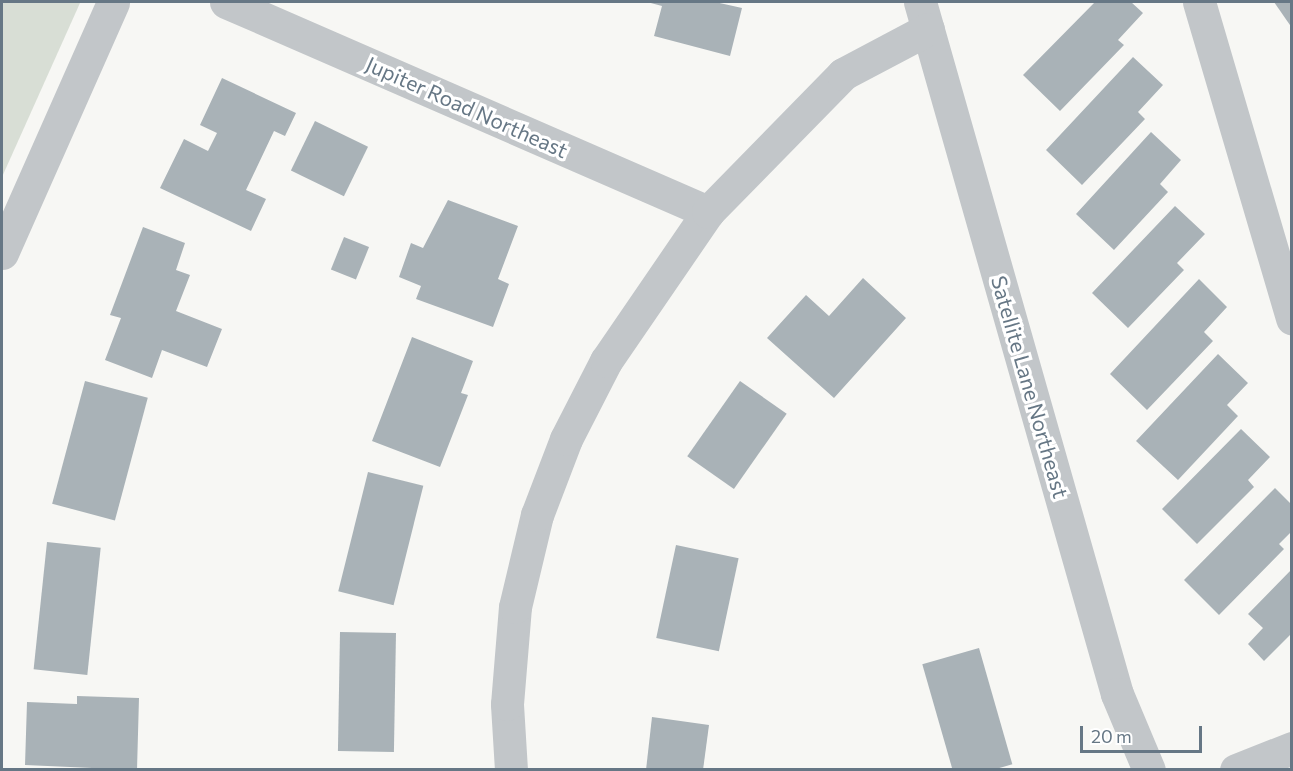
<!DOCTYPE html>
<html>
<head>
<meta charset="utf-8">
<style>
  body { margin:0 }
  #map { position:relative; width:1293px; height:771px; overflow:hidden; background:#f7f7f4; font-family:Commissioner,sans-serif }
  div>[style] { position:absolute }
  .green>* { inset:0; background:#d8ded5 }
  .building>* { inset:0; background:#a9b2b7; transform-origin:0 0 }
  .street>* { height:33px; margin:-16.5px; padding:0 16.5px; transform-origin:16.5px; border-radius:16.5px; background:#c2c6c9 }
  span { translate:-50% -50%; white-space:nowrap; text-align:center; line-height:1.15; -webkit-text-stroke:6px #fff; paint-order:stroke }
  .street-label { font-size:21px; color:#667785 }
  .frame { position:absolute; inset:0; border:3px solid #667785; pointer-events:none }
  .scale { position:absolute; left:1080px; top:726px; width:122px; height:27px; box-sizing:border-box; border:3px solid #667785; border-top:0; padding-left:8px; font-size:18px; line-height:21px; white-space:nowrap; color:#667785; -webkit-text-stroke:4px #fff; paint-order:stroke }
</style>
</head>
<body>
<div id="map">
  <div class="green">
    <i style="clip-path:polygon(2px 2px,80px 3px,2px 177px)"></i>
  </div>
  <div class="building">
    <i style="clip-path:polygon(647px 2px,715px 2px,742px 8px,730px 56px,654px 36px,662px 6px)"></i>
    <i style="clip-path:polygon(1095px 2px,1131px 2px,1143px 13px,1118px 40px,1124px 45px,1060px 111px,1023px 75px)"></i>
    <i style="clip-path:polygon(1274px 2px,1292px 2px,1292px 28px)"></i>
    <i style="clip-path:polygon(1133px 57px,1163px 85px,1138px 112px,1145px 119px,1082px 185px,1046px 150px)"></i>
    <i style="clip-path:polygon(222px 78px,296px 113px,285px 136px,274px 131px,246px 190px,266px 199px,251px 231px,160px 188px,184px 139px,208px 151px,217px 133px,200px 125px)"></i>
    <i style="left:315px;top:121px;width:59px;height:55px;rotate:26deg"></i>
    <i style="clip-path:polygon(1151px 132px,1181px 160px,1160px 184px,1168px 192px,1114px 250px,1076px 214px)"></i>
    <i style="clip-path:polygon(448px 200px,518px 226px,498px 279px,509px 284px,493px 327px,416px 299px,421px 286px,399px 277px,411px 243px,423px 248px)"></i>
    <i style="clip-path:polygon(1175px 206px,1205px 234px,1177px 263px,1184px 270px,1128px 328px,1092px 293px)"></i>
    <i style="clip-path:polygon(143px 227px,185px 243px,176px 270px,190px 275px,176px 311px,222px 329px,207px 367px,162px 350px,152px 378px,105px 360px,121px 318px,110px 315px)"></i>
    <i style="left:344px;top:237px;width:27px;height:35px;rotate:22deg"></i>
    <i style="clip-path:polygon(863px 278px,906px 318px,834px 398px,767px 338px,806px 295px,829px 316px)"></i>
    <i style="clip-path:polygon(1199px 279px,1227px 307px,1204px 332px,1213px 341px,1147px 410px,1110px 374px)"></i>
    <i style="clip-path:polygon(412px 337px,473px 361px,461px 393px,468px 395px,440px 467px,372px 441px)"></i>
    <i style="clip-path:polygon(1218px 354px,1248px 383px,1227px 405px,1238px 416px,1178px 480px,1136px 441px)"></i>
    <i style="left:85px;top:381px;width:65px;height:127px;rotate:15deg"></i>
    <i style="left:740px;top:381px;width:57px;height:92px;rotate:35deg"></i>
    <i style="clip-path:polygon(1241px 429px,1270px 457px,1248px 480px,1254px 487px,1197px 544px,1162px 509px)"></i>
    <i style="left:368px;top:472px;width:57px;height:123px;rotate:14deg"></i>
    <i style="clip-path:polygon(1275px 488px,1292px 505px,1292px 531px,1279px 544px,1284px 549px,1219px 615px,1184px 580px)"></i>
    <i style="left:47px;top:542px;width:54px;height:128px;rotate:6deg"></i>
    <i style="left:676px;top:545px;width:64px;height:95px;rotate:12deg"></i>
    <i style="clip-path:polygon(1292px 569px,1292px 633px,1264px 661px,1248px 644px,1263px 628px,1248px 614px)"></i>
    <i style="left:340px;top:632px;width:56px;height:119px;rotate:1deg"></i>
    <i style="left:979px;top:648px;width:121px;height:59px;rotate:74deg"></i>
    <i style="clip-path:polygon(77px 696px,139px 698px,137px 770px,25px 765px,27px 702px,77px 704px)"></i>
    <i style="clip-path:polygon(652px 717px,709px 725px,703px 770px,646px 770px)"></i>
  </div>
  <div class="street">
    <i style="left:226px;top:2px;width:526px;rotate:23.54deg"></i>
    <i style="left:920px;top:2px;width:719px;rotate:74.11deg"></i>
    <i style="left:1117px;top:694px;width:82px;rotate:67.2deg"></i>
    <i style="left:1199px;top:2px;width:330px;rotate:73.6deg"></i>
    <i style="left:2px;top:253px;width:274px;rotate:-66.1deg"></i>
    <i style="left:511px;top:770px;width:66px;rotate:-93.5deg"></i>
    <i style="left:507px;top:704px;width:97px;rotate:-85.3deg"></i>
    <i style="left:515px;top:607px;width:95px;rotate:-76.6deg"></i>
    <i style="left:537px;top:515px;width:81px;rotate:-69.1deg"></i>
    <i style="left:566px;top:439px;width:88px;rotate:-62.9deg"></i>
    <i style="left:606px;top:361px;width:181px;rotate:-55.6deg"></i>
    <i style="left:708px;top:212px;width:193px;rotate:-45.6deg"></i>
    <i style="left:843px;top:74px;width:96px;rotate:-27.9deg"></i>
    <i style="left:1236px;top:770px;width:60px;rotate:-21.4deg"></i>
  </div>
  <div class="street-label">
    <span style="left:467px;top:107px;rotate:24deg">Jupiter Road Northeast</span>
    <span style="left:1030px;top:387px;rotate:74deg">Satellite Lane Northeast</span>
  </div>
  <div class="frame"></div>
  <div class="scale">20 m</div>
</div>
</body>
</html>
